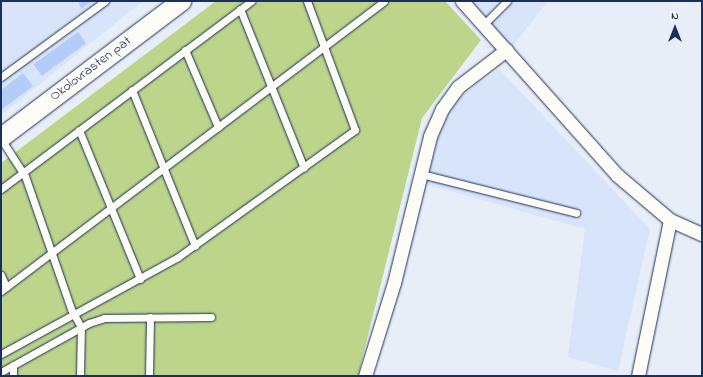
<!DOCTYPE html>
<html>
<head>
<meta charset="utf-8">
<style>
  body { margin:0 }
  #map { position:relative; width:703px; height:377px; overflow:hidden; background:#e7eef8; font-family:"Indie Flower",sans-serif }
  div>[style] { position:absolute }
  .built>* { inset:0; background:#d8e4f9 }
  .green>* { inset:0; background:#bcd58b }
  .building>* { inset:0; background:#b4ccfa; transform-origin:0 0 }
  .roads { filter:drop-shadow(0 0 1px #1b2f5e) drop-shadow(0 0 1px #1b2f5e) }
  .lane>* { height:7px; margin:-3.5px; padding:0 3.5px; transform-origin:3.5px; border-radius:3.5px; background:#fdfcf7 }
  .street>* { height:13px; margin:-6.5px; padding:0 6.5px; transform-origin:6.5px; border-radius:6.5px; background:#fdfcf7 }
  .secondary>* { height:19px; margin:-9.5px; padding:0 9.5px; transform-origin:9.5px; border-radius:9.5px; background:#fdfcf7 }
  span { translate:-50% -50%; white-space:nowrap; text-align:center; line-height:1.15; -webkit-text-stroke:4px #fdfcf7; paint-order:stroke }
  .street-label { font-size:14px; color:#1b2f5e }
  .frame { position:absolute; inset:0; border:2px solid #1b2f5e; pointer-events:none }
  .north { position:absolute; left:655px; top:8px; width:40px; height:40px; -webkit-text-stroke:3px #fdfcf7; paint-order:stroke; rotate:0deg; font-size:11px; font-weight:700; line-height:16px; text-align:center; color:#1b2f5e }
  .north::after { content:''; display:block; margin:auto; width:14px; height:18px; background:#1b2f5e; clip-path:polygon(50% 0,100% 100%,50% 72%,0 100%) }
</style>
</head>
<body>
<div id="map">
  <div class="built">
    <i style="clip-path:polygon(1px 1px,143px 1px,1px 115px)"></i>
    <i style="clip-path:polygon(468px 1px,548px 1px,512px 47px)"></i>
    <i style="clip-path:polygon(499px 69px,650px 229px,618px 371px,568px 357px,585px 229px,425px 184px,447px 107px)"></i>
  </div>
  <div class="green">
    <i style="clip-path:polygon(216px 1px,445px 1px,481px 40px,422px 118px,358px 376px,1px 376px,1px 163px)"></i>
  </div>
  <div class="building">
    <i style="clip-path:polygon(78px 1px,92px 1px,81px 9px)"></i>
    <i style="left:78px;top:32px;width:14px;height:55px;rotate:54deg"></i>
    <i style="clip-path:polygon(23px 73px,33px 86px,1px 110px,1px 90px)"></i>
  </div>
  <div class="roads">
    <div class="lane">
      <i style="left:240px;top:9px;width:171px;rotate:68.1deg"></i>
      <i style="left:483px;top:25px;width:34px;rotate:-45deg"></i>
      <i style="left:185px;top:50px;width:84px;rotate:66.8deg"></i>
      <i style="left:1px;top:77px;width:129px;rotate:-36.2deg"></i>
      <i style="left:132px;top:90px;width:168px;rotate:68deg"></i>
      <i style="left:79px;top:130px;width:161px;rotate:67.7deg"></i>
      <i style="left:1px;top:139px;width:44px;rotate:57deg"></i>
      <i style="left:25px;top:176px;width:141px;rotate:70.9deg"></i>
      <i style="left:71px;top:309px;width:21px;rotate:61deg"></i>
      <i style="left:81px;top:327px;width:49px;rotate:91.2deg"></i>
      <i style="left:421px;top:174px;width:160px;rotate:14.1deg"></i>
      <i style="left:1px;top:189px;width:313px;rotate:-36.9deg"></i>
      <i style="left:1px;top:275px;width:13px;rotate:67deg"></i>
      <i style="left:1px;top:291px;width:480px;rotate:-37.1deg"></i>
      <i style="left:1px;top:354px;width:202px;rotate:-28.7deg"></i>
      <i style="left:178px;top:257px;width:218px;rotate:-35.7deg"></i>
      <i style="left:355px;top:130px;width:138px;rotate:-110.4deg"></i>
      <i style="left:13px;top:365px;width:11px;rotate:90deg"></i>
      <i style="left:1px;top:372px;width:101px;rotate:-29.1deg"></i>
      <i style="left:89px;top:323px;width:16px;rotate:-18deg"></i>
      <i style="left:104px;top:318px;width:107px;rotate:-0.5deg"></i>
      <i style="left:149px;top:376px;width:59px;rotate:-89deg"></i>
    </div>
    <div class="street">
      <i style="left:462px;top:1px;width:233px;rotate:48.3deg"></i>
      <i style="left:617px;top:175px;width:70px;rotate:40.3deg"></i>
      <i style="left:670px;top:220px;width:35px;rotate:24deg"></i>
      <i style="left:365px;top:376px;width:97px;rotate:-72.7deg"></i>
      <i style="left:394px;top:283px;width:151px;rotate:-76.2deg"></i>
      <i style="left:430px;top:136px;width:30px;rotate:-66deg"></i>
      <i style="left:442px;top:109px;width:27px;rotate:-54deg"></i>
      <i style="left:458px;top:87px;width:61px;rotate:-37.6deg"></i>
      <i style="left:638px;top:376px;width:159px;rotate:-78.4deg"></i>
    </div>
    <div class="secondary">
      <i style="left:1px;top:137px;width:226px;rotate:-37.1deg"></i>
    </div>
  </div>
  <div class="street-label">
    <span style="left:91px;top:69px;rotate:-37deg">Okolovrasten pat</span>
  </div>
  <div class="frame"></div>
  <div class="north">N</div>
</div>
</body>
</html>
